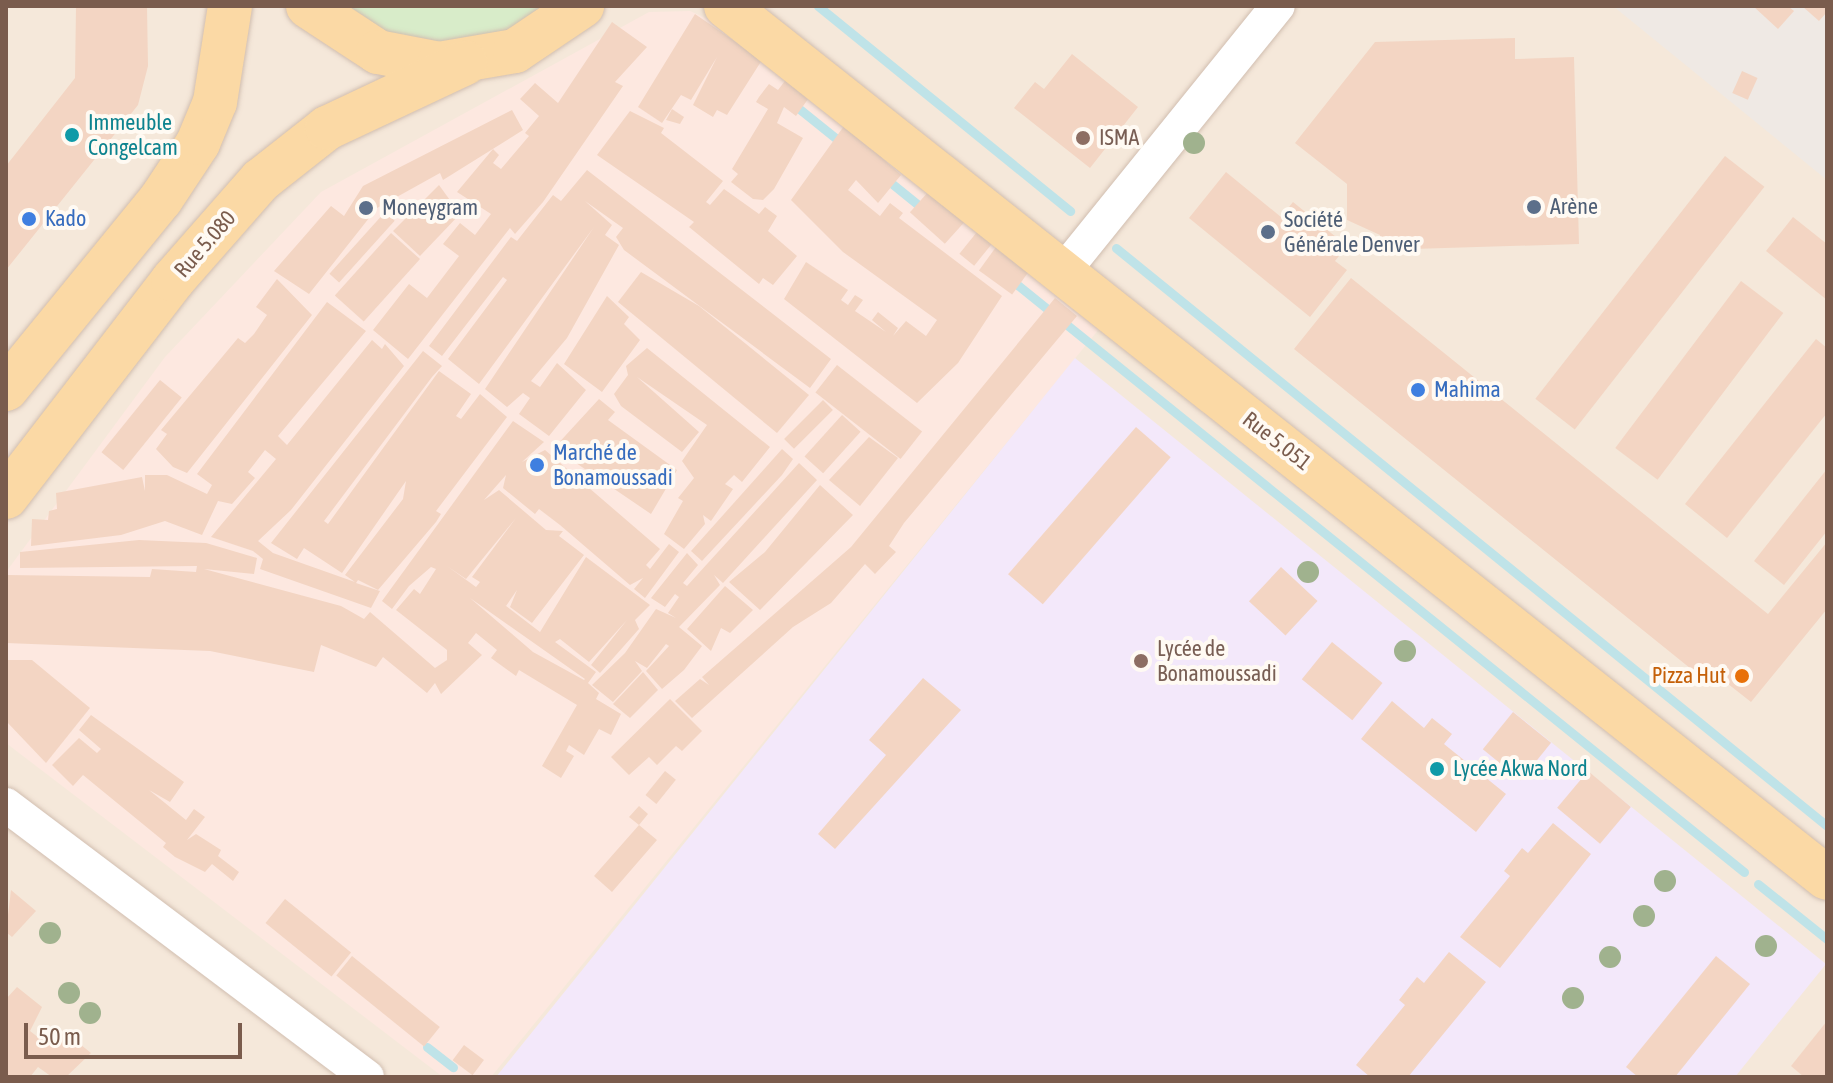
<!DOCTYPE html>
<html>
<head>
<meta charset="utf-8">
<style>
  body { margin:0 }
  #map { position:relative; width:1833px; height:1083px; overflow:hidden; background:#fdf6ec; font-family:"Asap Condensed",sans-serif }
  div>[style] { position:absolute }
  .residential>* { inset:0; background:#f5e8da; transform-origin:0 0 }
  .commercial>* { inset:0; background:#fde8e0 }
  .industrial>* { inset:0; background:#efe9e4 }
  .education>* { inset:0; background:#f3e8fa }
  .green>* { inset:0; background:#d8ecc9 }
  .stream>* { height:9px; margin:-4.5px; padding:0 4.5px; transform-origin:4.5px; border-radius:4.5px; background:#bfe3e8 }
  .building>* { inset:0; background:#f3d5c3; transform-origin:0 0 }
  .roads { filter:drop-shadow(0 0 2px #d1beb0) drop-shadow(0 0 2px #d1beb0) }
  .minor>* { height:34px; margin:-17px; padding:0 17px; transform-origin:17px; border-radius:17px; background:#fff }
  .major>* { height:44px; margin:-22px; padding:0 22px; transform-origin:22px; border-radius:22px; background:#fbd9a5 }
  .trees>* { width:22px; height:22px; margin:-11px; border-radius:50%; background:#a0b28e }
  .dots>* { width:22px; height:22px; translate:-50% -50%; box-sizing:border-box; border:4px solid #fffaf3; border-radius:50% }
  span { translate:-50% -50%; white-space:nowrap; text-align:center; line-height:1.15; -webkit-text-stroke:8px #fffaf3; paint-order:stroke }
  .culture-label { font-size:22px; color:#0d838f }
  .left { translate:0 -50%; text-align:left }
  .education-label { font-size:22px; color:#785e54 }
  .service-label { font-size:22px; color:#4e5e75 }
  .shop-label { font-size:22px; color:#366cbe }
  .street-label { font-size:22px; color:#7a5c4d }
  .food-label { font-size:22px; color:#c56008 }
  .right { translate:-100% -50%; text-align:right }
  .frame { position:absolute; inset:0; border:8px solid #7a5c4d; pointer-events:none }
  .scale { position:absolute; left:24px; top:1023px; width:218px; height:36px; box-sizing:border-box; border:4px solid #7a5c4d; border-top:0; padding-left:10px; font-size:24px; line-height:28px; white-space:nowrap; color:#7a5c4d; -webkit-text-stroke:6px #fffaf3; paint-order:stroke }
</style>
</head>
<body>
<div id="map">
  <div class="residential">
    <i style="left:6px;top:6px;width:1821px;height:1071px"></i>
  </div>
  <div class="commercial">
    <i style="clip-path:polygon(690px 11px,712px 21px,1099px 329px,491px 1077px,443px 1077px,6px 743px,6px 572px,165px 357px,321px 192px,649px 12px)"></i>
  </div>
  <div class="industrial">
    <i style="clip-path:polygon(1613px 6px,1827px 6px,1827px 180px)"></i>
  </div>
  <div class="education">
    <i style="clip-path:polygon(1075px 358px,1826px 964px,1735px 1077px,496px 1077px)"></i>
  </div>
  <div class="green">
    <i style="clip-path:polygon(321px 6px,562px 6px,541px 26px,407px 53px)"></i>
  </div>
  <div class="stream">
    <i style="left:818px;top:6px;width:325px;rotate:39.1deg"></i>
    <i style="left:792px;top:103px;width:65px;rotate:38.8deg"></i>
    <i style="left:885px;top:178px;width:54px;rotate:39deg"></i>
    <i style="left:1116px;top:248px;width:916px;rotate:39.11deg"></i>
    <i style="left:1009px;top:278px;width:945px;rotate:38.94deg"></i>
    <i style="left:1758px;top:884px;width:88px;rotate:38.6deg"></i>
    <i style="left:427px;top:1047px;width:33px;rotate:38deg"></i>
  </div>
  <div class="building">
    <i style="clip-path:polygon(76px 6px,147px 6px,148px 66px,138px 105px,6px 270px,6px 166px,75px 78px)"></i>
    <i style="clip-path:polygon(1753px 6px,1788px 6px,1794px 11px,1778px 29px)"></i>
    <i style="clip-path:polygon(1802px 6px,1827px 6px,1827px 12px,1819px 21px)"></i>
    <i style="clip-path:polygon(695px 14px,762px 60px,727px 115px,717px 110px,713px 117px,693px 105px,717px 57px,691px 100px,681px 95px,662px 123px,638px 107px)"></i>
    <i style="clip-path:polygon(612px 22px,647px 47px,615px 82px,623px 86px,543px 202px,515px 234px,510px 228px,408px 359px,373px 330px,409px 284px,427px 298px,459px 256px,443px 244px,460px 223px,475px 235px,491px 214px,457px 192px,493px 149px,499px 155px,493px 163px,501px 169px,529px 136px,525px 133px,539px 116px,520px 99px,535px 83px,558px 103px)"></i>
    <i style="clip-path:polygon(1515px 38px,1515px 59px,1574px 57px,1579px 244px,1380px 250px,1380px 235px,1347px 220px,1347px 184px,1295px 143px,1375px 42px)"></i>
    <i style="clip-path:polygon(1072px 54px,1138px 107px,1090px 168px,1014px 108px,1035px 82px,1044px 89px)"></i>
    <i style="left:1742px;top:71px;width:17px;height:24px;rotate:24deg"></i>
    <i style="clip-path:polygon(788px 77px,813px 92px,796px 116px,784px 107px,777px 123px,803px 138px,774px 189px,763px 200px,753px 199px,731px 182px,738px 174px,732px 169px,768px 109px,756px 102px,759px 97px,769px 84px,778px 90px)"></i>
    <i style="clip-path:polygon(672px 109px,684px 117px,680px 124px,666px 120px)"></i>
    <i style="clip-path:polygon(512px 110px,523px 130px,443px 180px,440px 173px,377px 208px,309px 294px,274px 271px,331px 206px,344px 216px,363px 186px)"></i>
    <i style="clip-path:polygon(630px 111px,664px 128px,661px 133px,723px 181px,706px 202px,710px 205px,724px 189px,759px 214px,765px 207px,777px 216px,768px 231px,797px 256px,773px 285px,763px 278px,759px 284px,689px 227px,694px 222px,597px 155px)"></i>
    <i style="clip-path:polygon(844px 126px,872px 150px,877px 144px,887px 152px,882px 158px,901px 175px,878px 203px,856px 180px,848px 190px,880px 216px,890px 203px,903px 213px,899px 218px,1002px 296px,958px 363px,917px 403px,784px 299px,806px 262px,848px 290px,841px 300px,848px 305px,855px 295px,863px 300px,855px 311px,886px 332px,872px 320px,878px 312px,898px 328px,893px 336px,906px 321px,926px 336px,937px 320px,843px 252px,791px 200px)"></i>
    <i style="left:1725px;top:156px;width:50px;height:308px;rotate:38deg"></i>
    <i style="clip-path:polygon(587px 170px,831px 359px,810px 388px,624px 250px,616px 237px,623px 228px,585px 201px,612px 225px,605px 235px,619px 245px,567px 338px,531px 381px,540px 387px,557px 363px,586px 390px,549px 436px,519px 414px,530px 398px,523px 393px,507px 407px,485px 389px,594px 227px,479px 384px,448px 359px,507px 280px,503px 277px,442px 356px,429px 346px,511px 237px,517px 241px,553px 195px,561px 201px)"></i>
    <i style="clip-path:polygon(1226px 172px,1281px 217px,1293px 202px,1347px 246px,1335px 261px,1347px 270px,1310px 317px,1189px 218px)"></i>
    <i style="clip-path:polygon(439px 185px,460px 214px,420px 256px,393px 231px)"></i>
    <i style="left:930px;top:190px;width:47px;height:30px;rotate:42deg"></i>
    <i style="left:385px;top:212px;width:13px;height:83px;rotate:42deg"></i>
    <i style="clip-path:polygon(1793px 217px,1827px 244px,1827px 300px,1766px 251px)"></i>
    <i style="left:977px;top:232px;width:19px;height:28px;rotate:39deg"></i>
    <i style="left:391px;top:233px;width:39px;height:84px;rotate:42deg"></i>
    <i style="left:996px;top:247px;width:41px;height:29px;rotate:36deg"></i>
    <i style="clip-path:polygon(641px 272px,699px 306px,809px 395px,777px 433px,618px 302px)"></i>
    <i style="clip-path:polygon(1351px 278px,1768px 614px,1827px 542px,1827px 609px,1751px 702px,1718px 676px,1711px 685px,1294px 349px)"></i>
    <i style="clip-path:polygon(277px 279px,312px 315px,187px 473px,173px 467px,156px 449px,167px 434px,161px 430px,238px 338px,245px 343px,254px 334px,267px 315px,256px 307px)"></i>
    <i style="left:1741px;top:281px;width:53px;height:209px;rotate:37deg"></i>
    <i style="clip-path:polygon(607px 296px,629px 317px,624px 324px,640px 340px,602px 392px,564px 364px)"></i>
    <i style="clip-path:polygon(1055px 298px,1077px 316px,904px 523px,889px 546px,896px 552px,875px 574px,865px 564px,831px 603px,793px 627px,692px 718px,675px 701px,700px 679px,709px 685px,702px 677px,851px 547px)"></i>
    <i style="clip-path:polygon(327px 302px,366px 331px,278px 436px,287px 445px,372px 340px,382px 349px,385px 344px,404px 366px,291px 510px,258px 541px,273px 553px,355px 582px,345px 575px,403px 499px,406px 481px,342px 573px,304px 548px,297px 559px,271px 543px,423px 351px,442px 366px,432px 377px,324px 521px,328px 524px,439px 371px,471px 394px,456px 416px,461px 419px,480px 394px,507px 417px,436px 511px,441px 514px,436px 522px,378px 590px,358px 580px,356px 583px,380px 591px,371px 608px,260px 569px,263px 559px,253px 551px,211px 537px,276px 459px,265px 450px,248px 472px,255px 478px,232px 504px,218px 501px,202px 535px,165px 521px,121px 535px,31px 546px,32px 519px,48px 520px,49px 511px,57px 509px,56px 493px,142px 477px,145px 491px,145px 475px,167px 475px,207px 494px,212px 485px,197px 474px)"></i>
    <i style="clip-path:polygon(1816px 339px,1827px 348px,1827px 413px,1727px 538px,1685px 504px)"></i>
    <i style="clip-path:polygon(647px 348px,770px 447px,742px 482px,734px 475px,725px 484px,733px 489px,711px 521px,703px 515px,705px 524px,684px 549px,664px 534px,683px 501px,678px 498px,694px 478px,682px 461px,707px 425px,637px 377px,699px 432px,682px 452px,621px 406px,614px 394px,628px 375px,626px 366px)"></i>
    <i style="left:837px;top:365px;width:108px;height:35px;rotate:38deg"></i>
    <i style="left:160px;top:380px;width:28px;height:93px;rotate:39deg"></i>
    <i style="clip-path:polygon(599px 399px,615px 412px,608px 420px,677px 470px,651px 514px,554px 448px)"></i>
    <i style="left:823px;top:400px;width:14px;height:55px;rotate:45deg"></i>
    <i style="left:842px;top:415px;width:25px;height:56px;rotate:42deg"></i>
    <i style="clip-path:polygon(evenodd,513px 421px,544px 442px,522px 462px,545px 450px,660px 549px,646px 565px,650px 569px,669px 544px,679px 552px,645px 598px,634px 589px,643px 578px,630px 585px,560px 525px,539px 509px,535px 514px,503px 488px,506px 475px,484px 500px,499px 490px,546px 530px,563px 531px,559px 536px,584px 555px,532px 623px,510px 607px,517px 590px,506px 606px,497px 599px,540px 632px,586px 557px,650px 605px,635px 620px,639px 629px,600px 673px,591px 665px,627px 620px,589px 662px,560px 639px,555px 642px,596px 672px,588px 683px,599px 693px,596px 699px,621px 714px,611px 735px,599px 729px,584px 755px,569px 745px,566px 751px,574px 756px,561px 778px,542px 766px,577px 705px,519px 670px,516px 676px,491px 658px,497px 650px,476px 633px,468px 643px,482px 655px,441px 694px,435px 683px,427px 693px,383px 657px,376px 667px,321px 645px,314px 672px,210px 651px,6px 643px,7px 575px,150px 577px,152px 569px,196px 572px,197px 566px,20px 568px,20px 552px,139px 540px,206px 543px,257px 558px,254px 574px,204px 569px,341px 606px,364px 619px,370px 612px,435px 668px,447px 660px,447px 650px,396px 610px,414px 589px,420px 594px,436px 569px,431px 567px,409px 586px,392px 609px,382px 601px,513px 421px,516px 518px,472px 577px,480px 582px,476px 587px,447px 566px,466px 579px,516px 518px,513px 421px,470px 598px,585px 679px,584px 680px,533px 652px,470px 598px)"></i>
    <i style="left:1136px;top:427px;width:46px;height:195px;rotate:41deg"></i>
    <i style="clip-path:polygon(869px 437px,898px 458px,860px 506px,829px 480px)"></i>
    <i style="clip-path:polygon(782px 449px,793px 459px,782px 475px,702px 561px,691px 551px)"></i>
    <i style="clip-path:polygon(799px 463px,817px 480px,723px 583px,714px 575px,720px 585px,679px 627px,702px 646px,684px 670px,662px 689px,646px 671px,669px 646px,666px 644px,647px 668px,635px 661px,642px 671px,613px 702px,592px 685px,625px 653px,656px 609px,676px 618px,668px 613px,679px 597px,675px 594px,665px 607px,651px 598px,687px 553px,698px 565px,683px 583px,687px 586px)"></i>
    <i style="clip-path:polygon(1827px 469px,1827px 531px,1784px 585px,1754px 561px)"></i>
    <i style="clip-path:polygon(820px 485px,853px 515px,760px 610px,729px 582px,765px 552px)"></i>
    <i style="left:1281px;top:567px;width:50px;height:47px;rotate:43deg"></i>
    <i style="clip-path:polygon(725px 586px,753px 610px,730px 633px,721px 628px,711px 651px,687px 629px)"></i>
    <i style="left:1332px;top:642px;width:65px;height:48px;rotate:39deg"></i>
    <i style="clip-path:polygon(6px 660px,32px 660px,90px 708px,46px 763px,6px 721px)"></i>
    <i style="clip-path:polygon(643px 672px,658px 690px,630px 718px,613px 704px)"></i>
    <i style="clip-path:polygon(923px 678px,961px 710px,835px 849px,818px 834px,886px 755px,869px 740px)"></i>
    <i style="clip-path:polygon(670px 699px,702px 731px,682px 751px,676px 746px,657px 765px,649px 757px,629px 775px,611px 757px)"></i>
    <i style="clip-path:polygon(1392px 701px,1424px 728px,1432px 718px,1452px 734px,1444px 744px,1506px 794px,1476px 832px,1361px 739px)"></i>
    <i style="left:1513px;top:712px;width:49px;height:48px;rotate:39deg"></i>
    <i style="clip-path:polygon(91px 715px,184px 782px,170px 802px,149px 790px,186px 820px,194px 809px,205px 817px,187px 840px,196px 834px,221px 850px,218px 856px,239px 872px,233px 881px,212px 864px,205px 872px,175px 857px,163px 847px,166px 843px,83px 775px,73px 786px,52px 765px,79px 738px,97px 753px,101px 749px,79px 730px)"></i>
    <i style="left:665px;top:771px;width:14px;height:31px;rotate:39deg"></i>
    <i style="left:1588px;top:771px;width:56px;height:48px;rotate:40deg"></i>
    <i style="clip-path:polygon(639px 806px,648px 814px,639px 825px,657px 840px,612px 892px,594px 876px,639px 825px,629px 817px)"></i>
    <i style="clip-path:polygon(1553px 823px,1591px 854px,1500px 968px,1460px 937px,1510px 876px,1504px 871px,1522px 848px,1528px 853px)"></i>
    <i style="clip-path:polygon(11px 890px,36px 911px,12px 937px,6px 932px)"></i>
    <i style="left:285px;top:899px;width:85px;height:31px;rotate:39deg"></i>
    <i style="clip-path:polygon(1449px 952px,1486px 982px,1408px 1077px,1370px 1077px,1356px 1065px,1405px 1005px,1399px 1000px,1417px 977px,1424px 983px)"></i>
    <i style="left:352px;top:956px;width:113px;height:25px;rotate:39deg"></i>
    <i style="clip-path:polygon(1716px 956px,1750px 984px,1675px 1077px,1638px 1077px,1626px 1067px)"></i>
    <i style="clip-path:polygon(17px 987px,42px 1007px,30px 1031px,48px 1045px,65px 1032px,91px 1053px,66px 1077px,52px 1077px,38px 1067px,30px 1077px,6px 1077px,6px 999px)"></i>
    <i style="clip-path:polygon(1827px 1021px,1827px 1077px,1804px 1077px,1791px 1066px)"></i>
    <i style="left:464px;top:1045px;width:25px;height:19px;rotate:37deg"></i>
  </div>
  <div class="roads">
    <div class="minor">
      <i style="left:1063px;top:272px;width:342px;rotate:-51.1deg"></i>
      <i style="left:6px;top:805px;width:452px;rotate:37deg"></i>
    </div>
    <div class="major">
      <i style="left:308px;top:6px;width:84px;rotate:33.3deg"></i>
      <i style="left:378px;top:52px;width:62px;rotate:11.1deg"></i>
      <i style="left:439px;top:64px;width:77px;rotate:-9.7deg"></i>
      <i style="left:515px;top:51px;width:81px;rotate:-33.9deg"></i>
      <i style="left:726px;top:6px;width:1404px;rotate:38.38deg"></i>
      <i style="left:6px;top:389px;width:245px;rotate:-50.8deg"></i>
      <i style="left:161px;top:199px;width:67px;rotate:-56.5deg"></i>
      <i style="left:198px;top:143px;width:44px;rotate:-67.5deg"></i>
      <i style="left:215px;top:102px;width:97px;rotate:-81.1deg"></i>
      <i style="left:6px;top:497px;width:274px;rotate:-52.4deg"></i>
      <i style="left:173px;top:280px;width:133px;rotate:-48.7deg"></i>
      <i style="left:261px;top:180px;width:84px;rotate:-38.2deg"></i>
      <i style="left:327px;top:128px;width:153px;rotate:-25.2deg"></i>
    </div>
  </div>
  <div class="trees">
    <i style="left:1194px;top:143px"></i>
    <i style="left:1308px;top:572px"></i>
    <i style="left:1405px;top:651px"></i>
    <i style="left:1665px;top:881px"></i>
    <i style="left:1644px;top:916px"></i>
    <i style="left:50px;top:933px"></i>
    <i style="left:1766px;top:946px"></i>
    <i style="left:1610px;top:957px"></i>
    <i style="left:69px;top:993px"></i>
    <i style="left:1573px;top:998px"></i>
    <i style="left:90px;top:1013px"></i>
  </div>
  <div class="dots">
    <i style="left:72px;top:135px;background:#0f9aa8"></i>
    <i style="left:1083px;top:138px;background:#8d6e63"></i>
    <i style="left:1534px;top:207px;background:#5c6f8a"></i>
    <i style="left:366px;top:208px;background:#5c6f8a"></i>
    <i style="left:29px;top:219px;background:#3f7fe0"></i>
    <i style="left:1268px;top:232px;background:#5c6f8a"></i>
    <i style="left:1418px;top:390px;background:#3f7fe0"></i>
    <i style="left:537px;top:465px;background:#3f7fe0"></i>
    <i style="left:1141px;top:661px;background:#8d6e63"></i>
    <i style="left:1742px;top:676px;background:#e8710a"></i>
    <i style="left:1437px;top:769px;background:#0f9aa8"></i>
  </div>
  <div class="culture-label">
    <span class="left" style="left:88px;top:135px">Immeuble<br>Congelcam</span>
    <span class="left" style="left:1453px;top:769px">Lycée Akwa Nord</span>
  </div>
  <div class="education-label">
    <span class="left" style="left:1099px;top:138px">ISMA</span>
    <span class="left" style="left:1157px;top:661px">Lycée de<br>Bonamoussadi</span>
  </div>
  <div class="service-label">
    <span class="left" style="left:1550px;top:207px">Arène</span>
    <span class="left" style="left:382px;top:208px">Moneygram</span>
    <span class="left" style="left:1284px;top:232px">Société<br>Générale Denver</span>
  </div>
  <div class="shop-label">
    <span class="left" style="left:45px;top:219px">Kado</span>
    <span class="left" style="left:1434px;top:390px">Mahima</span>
    <span class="left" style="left:553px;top:465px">Marché de<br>Bonamoussadi</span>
  </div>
  <div class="street-label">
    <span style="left:205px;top:244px;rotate:-49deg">Rue 5.080</span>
    <span style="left:1277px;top:441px;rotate:38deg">Rue 5.051</span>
  </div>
  <div class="food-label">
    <span class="right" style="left:1726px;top:676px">Pizza Hut</span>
  </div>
  <div class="frame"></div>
  <div class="scale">50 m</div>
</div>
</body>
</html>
